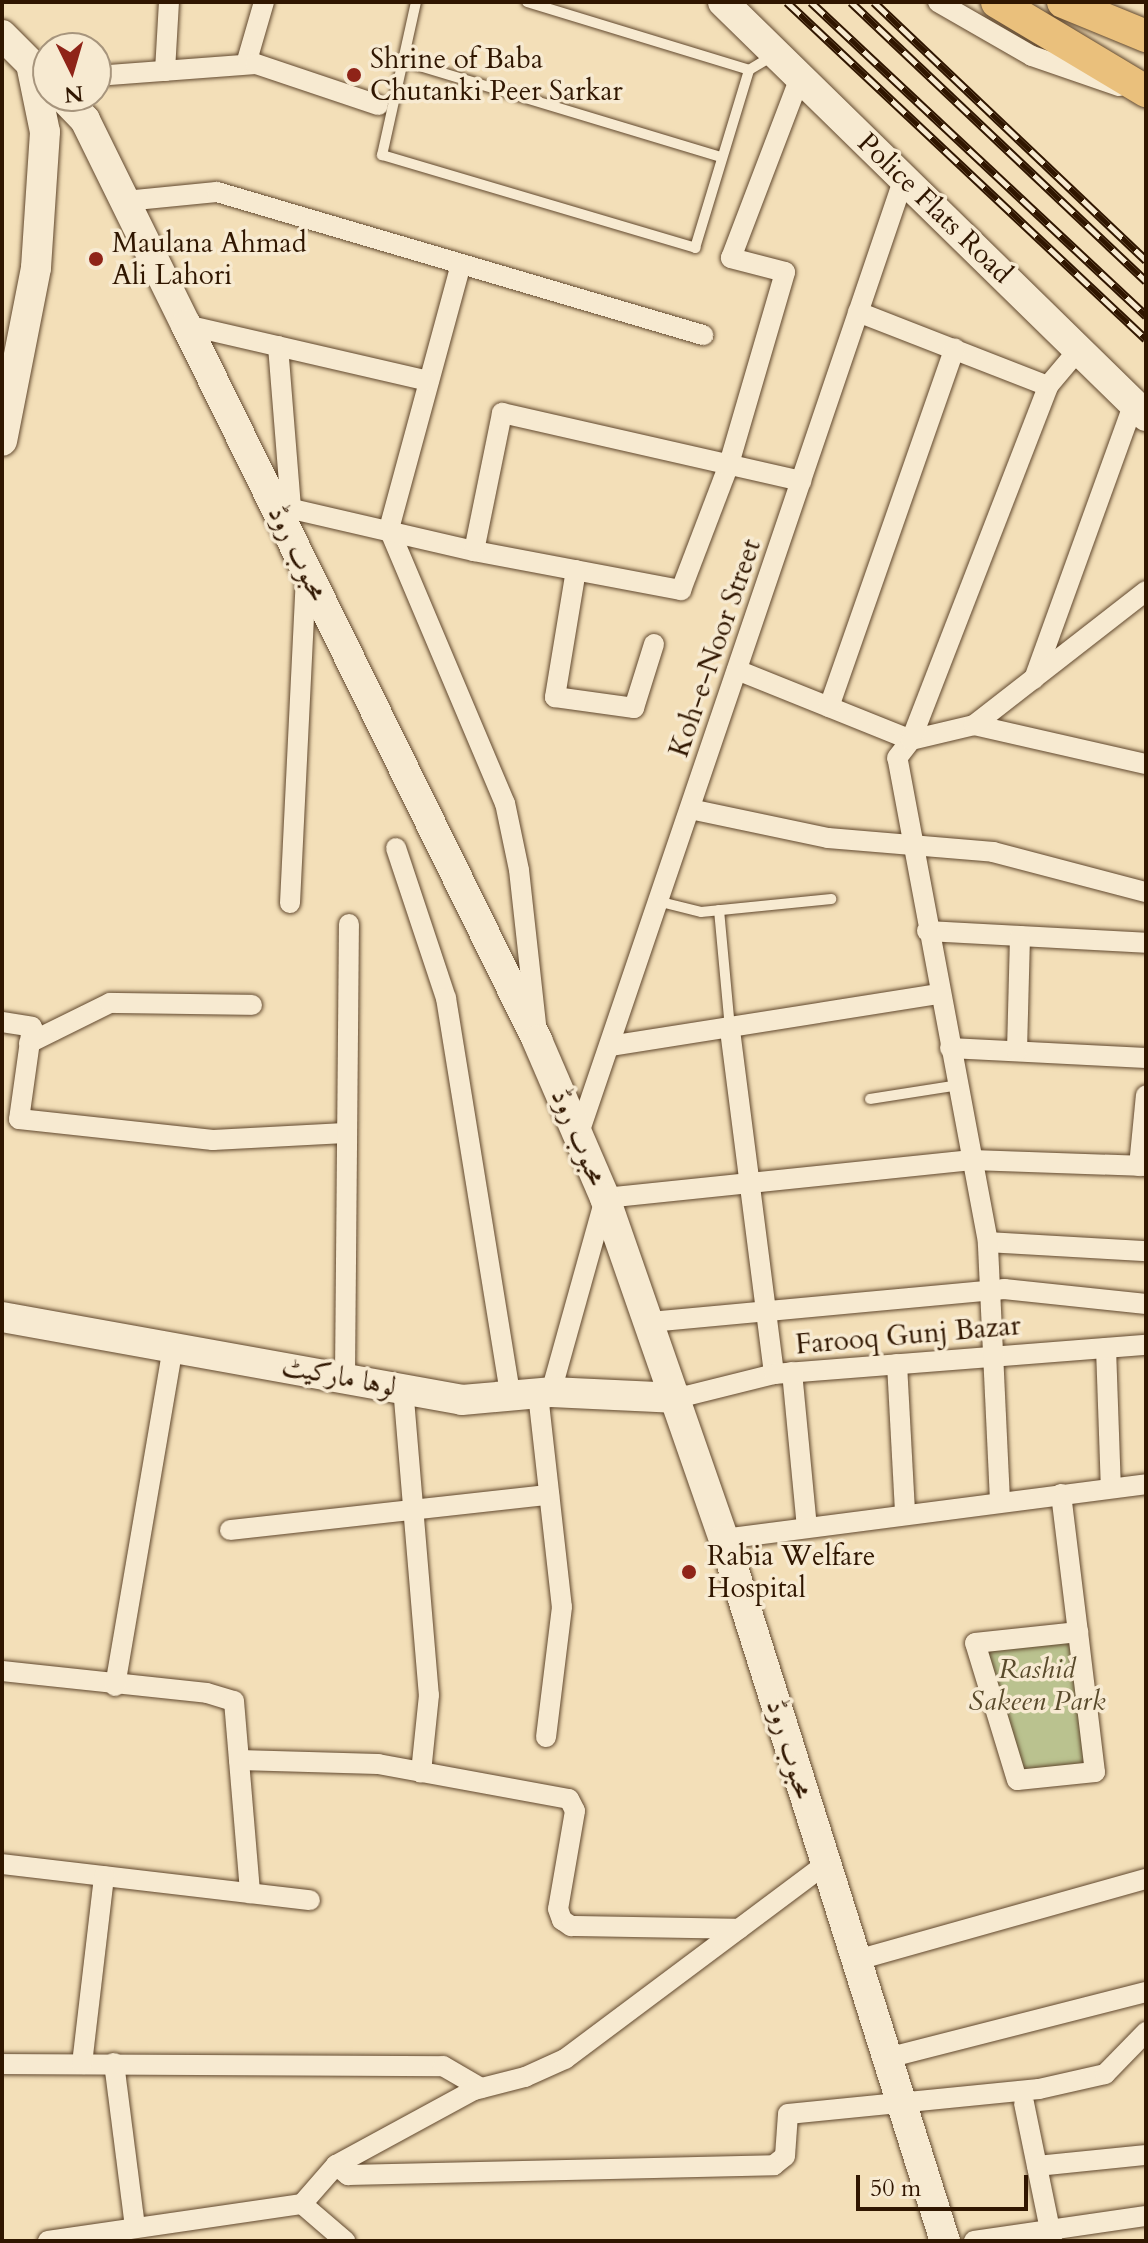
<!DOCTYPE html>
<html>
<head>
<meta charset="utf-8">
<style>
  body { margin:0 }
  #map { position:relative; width:1148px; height:2243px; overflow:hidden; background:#f3dfb8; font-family:Cardo,Amiri,serif }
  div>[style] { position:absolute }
  .green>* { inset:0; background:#bac28f }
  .roads { filter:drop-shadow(0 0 2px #61482e) drop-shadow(0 0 2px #61482e) }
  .lane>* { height:10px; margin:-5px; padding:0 5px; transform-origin:5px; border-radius:5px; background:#f7ead1 }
  .street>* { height:20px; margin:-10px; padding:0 10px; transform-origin:10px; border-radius:10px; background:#f7ead1 }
  .secondary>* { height:30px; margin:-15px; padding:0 15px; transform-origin:15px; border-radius:15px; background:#f7ead1 }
  .primary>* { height:32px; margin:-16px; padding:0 16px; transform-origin:16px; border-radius:16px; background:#eac07c }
  .rail>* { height:9px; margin-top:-4.5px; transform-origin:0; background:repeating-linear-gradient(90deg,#f7ead1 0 18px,#301600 0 36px); box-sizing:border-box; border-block:2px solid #301600 }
  .dots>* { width:22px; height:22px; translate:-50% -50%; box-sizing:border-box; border:4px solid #f7ead1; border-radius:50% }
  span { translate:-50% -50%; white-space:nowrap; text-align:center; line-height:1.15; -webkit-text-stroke:7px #f7ead1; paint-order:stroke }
  .poi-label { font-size:28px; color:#301600 }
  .left { translate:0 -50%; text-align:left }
  .street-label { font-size:28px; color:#301600 }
  .park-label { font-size:28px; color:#594a2b; font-style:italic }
  .frame { position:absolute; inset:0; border:4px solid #301600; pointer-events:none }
  .north { position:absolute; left:32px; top:32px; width:80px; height:80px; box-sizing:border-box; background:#f7ead1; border:2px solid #a7957d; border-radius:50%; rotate:175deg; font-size:22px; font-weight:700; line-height:32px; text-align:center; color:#301600 }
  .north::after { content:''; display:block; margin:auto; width:28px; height:36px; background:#8f2418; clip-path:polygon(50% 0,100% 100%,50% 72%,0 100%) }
  .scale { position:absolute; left:856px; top:2175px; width:172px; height:36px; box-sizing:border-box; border:4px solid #301600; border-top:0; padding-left:10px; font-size:24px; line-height:28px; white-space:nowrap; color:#301600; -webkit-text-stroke:6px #f7ead1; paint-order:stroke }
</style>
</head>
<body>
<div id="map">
  <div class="green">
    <i style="clip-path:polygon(1078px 1632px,1095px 1772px,1017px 1780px,975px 1643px)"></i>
  </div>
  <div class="roads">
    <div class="lane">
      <i style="left:416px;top:2px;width:157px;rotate:102.5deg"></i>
      <i style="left:382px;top:155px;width:327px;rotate:16.5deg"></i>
      <i style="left:695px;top:248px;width:186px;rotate:-73.1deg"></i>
      <i style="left:749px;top:70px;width:26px;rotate:-31deg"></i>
      <i style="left:527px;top:2px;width:232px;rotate:17deg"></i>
      <i style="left:403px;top:61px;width:332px;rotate:16.8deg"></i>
      <i style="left:657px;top:901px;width:45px;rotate:14deg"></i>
      <i style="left:701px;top:912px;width:131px;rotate:-5.7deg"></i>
      <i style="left:719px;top:910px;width:119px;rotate:84.7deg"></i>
      <i style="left:870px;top:1099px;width:90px;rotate:-8.9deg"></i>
    </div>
    <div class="street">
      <i style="left:938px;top:2px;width:108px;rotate:29.9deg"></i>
      <i style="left:1032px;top:56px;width:92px;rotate:19deg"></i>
      <i style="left:246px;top:64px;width:65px;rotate:-73.8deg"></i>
      <i style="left:165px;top:71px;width:69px;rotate:-86.7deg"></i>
      <i style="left:96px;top:76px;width:160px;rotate:-4.3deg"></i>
      <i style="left:256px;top:64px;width:129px;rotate:18.6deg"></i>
      <i style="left:125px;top:201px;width:92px;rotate:-5.6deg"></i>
      <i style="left:217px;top:192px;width:507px;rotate:16.4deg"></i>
      <i style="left:461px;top:264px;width:275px;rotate:105.2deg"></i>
      <i style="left:389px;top:529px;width:298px;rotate:67.1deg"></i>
      <i style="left:505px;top:803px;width:68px;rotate:78.2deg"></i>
      <i style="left:519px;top:870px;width:155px;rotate:83.7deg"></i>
      <i style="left:858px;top:312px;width:204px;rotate:21.3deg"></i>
      <i style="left:186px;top:325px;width:249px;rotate:13deg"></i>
      <i style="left:278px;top:346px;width:164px;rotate:85.4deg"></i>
      <i style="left:275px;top:505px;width:204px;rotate:13deg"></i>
      <i style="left:474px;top:551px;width:211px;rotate:10.7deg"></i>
      <i style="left:681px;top:590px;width:135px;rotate:-69.1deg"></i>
      <i style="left:729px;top:464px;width:200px;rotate:-73.7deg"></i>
      <i style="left:785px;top:272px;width:56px;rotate:-165.5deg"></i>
      <i style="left:731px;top:258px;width:194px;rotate:-69.1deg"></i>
      <i style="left:474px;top:551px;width:141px;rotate:-78.5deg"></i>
      <i style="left:502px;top:413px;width:307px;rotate:12.8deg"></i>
      <i style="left:576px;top:570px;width:129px;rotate:99.4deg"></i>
      <i style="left:555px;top:697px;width:80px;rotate:7.9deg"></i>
      <i style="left:634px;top:708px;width:67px;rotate:-72.6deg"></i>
      <i style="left:737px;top:670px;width:188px;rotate:21.9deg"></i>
      <i style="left:911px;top:740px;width:65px;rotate:-13.4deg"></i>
      <i style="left:974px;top:725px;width:176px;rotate:12.8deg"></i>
      <i style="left:1034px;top:679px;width:294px;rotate:-70.1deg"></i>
      <i style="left:829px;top:707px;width:380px;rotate:-70.7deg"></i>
      <i style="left:974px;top:725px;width:218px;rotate:-37.9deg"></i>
      <i style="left:690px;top:809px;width:141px;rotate:11.9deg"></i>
      <i style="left:828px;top:838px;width:166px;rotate:4.8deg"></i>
      <i style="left:993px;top:852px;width:158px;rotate:14.7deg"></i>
      <i style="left:396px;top:848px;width:158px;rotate:71.6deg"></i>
      <i style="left:446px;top:998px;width:401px;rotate:80.8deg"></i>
      <i style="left:290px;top:903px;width:327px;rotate:-87.2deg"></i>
      <i style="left:927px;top:931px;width:219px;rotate:3.1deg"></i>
      <i style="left:2px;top:1022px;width:30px;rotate:9deg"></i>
      <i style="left:32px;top:1027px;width:93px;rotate:98deg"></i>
      <i style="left:19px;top:1119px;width:195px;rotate:6.2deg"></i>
      <i style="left:213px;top:1140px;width:132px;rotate:-3deg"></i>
      <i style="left:730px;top:1030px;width:347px;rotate:82.7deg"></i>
      <i style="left:29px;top:1043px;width:90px;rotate:-26.3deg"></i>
      <i style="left:110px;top:1003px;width:142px;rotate:0.8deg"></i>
      <i style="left:610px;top:1046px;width:333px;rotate:-9deg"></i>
      <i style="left:950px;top:1048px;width:196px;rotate:2.9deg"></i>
      <i style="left:1017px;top:1051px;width:115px;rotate:-88.5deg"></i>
      <i style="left:578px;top:1136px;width:1012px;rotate:-71.21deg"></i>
      <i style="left:1139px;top:1166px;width:71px;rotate:-84.4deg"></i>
      <i style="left:988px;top:1242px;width:158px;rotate:3.3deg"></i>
      <i style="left:650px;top:1322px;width:356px;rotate:-5.3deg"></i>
      <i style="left:1004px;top:1289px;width:143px;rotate:6deg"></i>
      <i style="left:1106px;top:1348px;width:140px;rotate:88deg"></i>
      <i style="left:897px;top:1364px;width:150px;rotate:86.9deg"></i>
      <i style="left:792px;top:1372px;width:156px;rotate:84.5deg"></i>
      <i style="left:345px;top:1376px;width:452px;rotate:-89.5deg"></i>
      <i style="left:403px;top:1387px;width:309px;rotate:85.2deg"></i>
      <i style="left:429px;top:1695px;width:78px;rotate:95.9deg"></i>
      <i style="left:551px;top:1392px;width:201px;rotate:-74.4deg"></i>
      <i style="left:605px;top:1198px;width:369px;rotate:-5.9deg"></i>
      <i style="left:972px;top:1160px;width:174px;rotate:2deg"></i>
      <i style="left:538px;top:1394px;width:214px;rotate:83.6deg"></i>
      <i style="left:562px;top:1607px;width:131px;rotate:97deg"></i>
      <i style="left:678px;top:1398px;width:99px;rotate:-14deg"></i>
      <i style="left:774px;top:1374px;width:373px;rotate:-4.5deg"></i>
      <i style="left:1061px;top:1494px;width:139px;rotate:83deg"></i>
      <i style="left:1078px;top:1632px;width:141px;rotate:83.1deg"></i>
      <i style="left:1095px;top:1772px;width:78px;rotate:174.1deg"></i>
      <i style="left:1017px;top:1780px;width:143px;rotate:-107deg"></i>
      <i style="left:975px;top:1643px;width:104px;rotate:-6.1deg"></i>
      <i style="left:1000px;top:1501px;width:259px;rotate:-92.7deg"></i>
      <i style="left:988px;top:1242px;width:492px;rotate:-100.6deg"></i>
      <i style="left:897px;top:758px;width:23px;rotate:-52deg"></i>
      <i style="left:911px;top:740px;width:380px;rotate:-68.8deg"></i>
      <i style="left:1048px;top:386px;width:50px;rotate:-49.9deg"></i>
      <i style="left:230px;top:1530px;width:321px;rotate:-6.3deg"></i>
      <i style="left:724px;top:1539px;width:426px;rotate:-7.4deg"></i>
      <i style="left:2px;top:1671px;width:206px;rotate:6.1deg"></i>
      <i style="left:207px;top:1693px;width:28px;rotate:17deg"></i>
      <i style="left:234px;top:1701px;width:193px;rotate:85.2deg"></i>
      <i style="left:115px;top:1686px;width:346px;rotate:-80.3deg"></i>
      <i style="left:239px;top:1760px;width:139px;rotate:1.6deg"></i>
      <i style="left:378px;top:1764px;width:194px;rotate:10.4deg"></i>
      <i style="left:569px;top:1799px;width:13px;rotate:63deg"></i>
      <i style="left:575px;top:1811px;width:99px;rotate:99.8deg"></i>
      <i style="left:558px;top:1909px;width:12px;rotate:70deg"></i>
      <i style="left:562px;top:1920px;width:11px;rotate:34deg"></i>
      <i style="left:571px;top:1926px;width:168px;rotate:1deg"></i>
      <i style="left:2px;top:1864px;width:310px;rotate:6.7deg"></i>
      <i style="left:857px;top:1960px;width:300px;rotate:-15.7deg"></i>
      <i style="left:887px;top:2058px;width:267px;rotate:-14.3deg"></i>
      <i style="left:114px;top:2063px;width:166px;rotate:82.7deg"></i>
      <i style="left:2px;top:2064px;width:441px;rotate:0.3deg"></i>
      <i style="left:443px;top:2066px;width:44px;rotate:30.1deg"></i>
      <i style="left:82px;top:2064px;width:189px;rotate:-83.3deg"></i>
      <i style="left:1024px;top:2103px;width:140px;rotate:78.4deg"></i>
      <i style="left:336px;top:2165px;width:16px;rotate:40deg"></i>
      <i style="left:348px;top:2175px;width:426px;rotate:-1.3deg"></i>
      <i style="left:774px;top:2165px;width:14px;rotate:-39deg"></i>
      <i style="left:785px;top:2156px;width:42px;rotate:-85.9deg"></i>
      <i style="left:788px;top:2114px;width:252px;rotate:-5.7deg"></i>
      <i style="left:1039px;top:2089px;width:68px;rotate:-12.8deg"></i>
      <i style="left:1105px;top:2074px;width:59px;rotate:-45.7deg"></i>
      <i style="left:1037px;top:2166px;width:110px;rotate:-5.8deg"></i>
      <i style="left:302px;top:2204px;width:57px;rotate:40.7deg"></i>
      <i style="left:48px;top:2241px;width:257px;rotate:-8.3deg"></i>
      <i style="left:302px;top:2204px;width:52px;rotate:-48.9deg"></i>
      <i style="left:336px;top:2165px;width:157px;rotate:-28.5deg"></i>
      <i style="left:474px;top:2090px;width:53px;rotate:-14.3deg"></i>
      <i style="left:525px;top:2077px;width:44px;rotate:-24.2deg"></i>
      <i style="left:565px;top:2059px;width:326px;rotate:-36.8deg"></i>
      <i style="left:974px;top:2241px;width:174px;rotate:-8.3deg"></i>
    </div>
    <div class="secondary">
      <i style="left:723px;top:2px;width:592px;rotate:44.38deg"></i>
      <i style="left:2px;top:35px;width:41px;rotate:45deg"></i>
      <i style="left:31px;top:64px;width:69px;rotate:78.4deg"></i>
      <i style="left:45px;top:132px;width:136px;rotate:93.8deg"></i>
      <i style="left:36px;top:268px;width:176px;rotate:101.1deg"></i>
      <i style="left:62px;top:96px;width:33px;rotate:46deg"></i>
      <i style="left:85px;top:120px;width:229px;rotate:63.8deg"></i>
      <i style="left:186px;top:325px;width:797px;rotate:63.85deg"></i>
      <i style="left:537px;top:1040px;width:172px;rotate:66.7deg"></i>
      <i style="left:605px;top:1198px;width:361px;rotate:70.8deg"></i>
      <i style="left:724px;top:1539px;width:736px;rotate:72.53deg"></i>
      <i style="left:2px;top:1317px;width:467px;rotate:10.2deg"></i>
      <i style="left:462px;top:1400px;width:89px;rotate:-5.1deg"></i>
      <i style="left:551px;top:1392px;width:127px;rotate:2.7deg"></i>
    </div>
    <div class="primary">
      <i style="left:997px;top:2px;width:174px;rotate:30.9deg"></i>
      <i style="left:1063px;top:2px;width:90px;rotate:22.3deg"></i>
    </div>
  </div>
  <div class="rail">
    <i style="left:787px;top:2px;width:492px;rotate:43.2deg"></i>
    <i style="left:811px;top:2px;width:459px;rotate:43.1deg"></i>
    <i style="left:851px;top:2px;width:406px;rotate:43.4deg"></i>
    <i style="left:874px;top:2px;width:375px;rotate:43.5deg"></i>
  </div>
  <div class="dots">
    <i style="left:354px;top:75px;background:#8f2418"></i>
    <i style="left:96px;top:259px;background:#8f2418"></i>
    <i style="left:689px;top:1572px;background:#8f2418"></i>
  </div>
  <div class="poi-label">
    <span class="left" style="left:370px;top:75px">Shrine of Baba<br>Chutanki Peer Sarkar</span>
    <span class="left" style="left:112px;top:259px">Maulana Ahmad<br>Ali Lahori</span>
    <span class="left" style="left:707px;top:1572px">Rabia Welfare<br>Hospital</span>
  </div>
  <div class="street-label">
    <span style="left:935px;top:208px;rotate:44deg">Police Flats Road</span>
    <span style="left:298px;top:553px;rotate:64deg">محبوب روڈ</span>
    <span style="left:715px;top:648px;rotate:-71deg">Koh-e-Noor Street</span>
    <span style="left:579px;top:1137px;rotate:67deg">محبوب روڈ</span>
    <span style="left:908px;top:1335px;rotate:-5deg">Farooq Gunj Bazar</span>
    <span style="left:339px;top:1376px;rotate:11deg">لوہا مارکیٹ</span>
    <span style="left:790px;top:1749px;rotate:73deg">محبوب روڈ</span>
  </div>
  <div class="park-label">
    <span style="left:1037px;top:1685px">Rashid<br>Sakeen Park</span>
  </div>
  <div class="frame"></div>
  <div class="north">N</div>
  <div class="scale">50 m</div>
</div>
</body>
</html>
